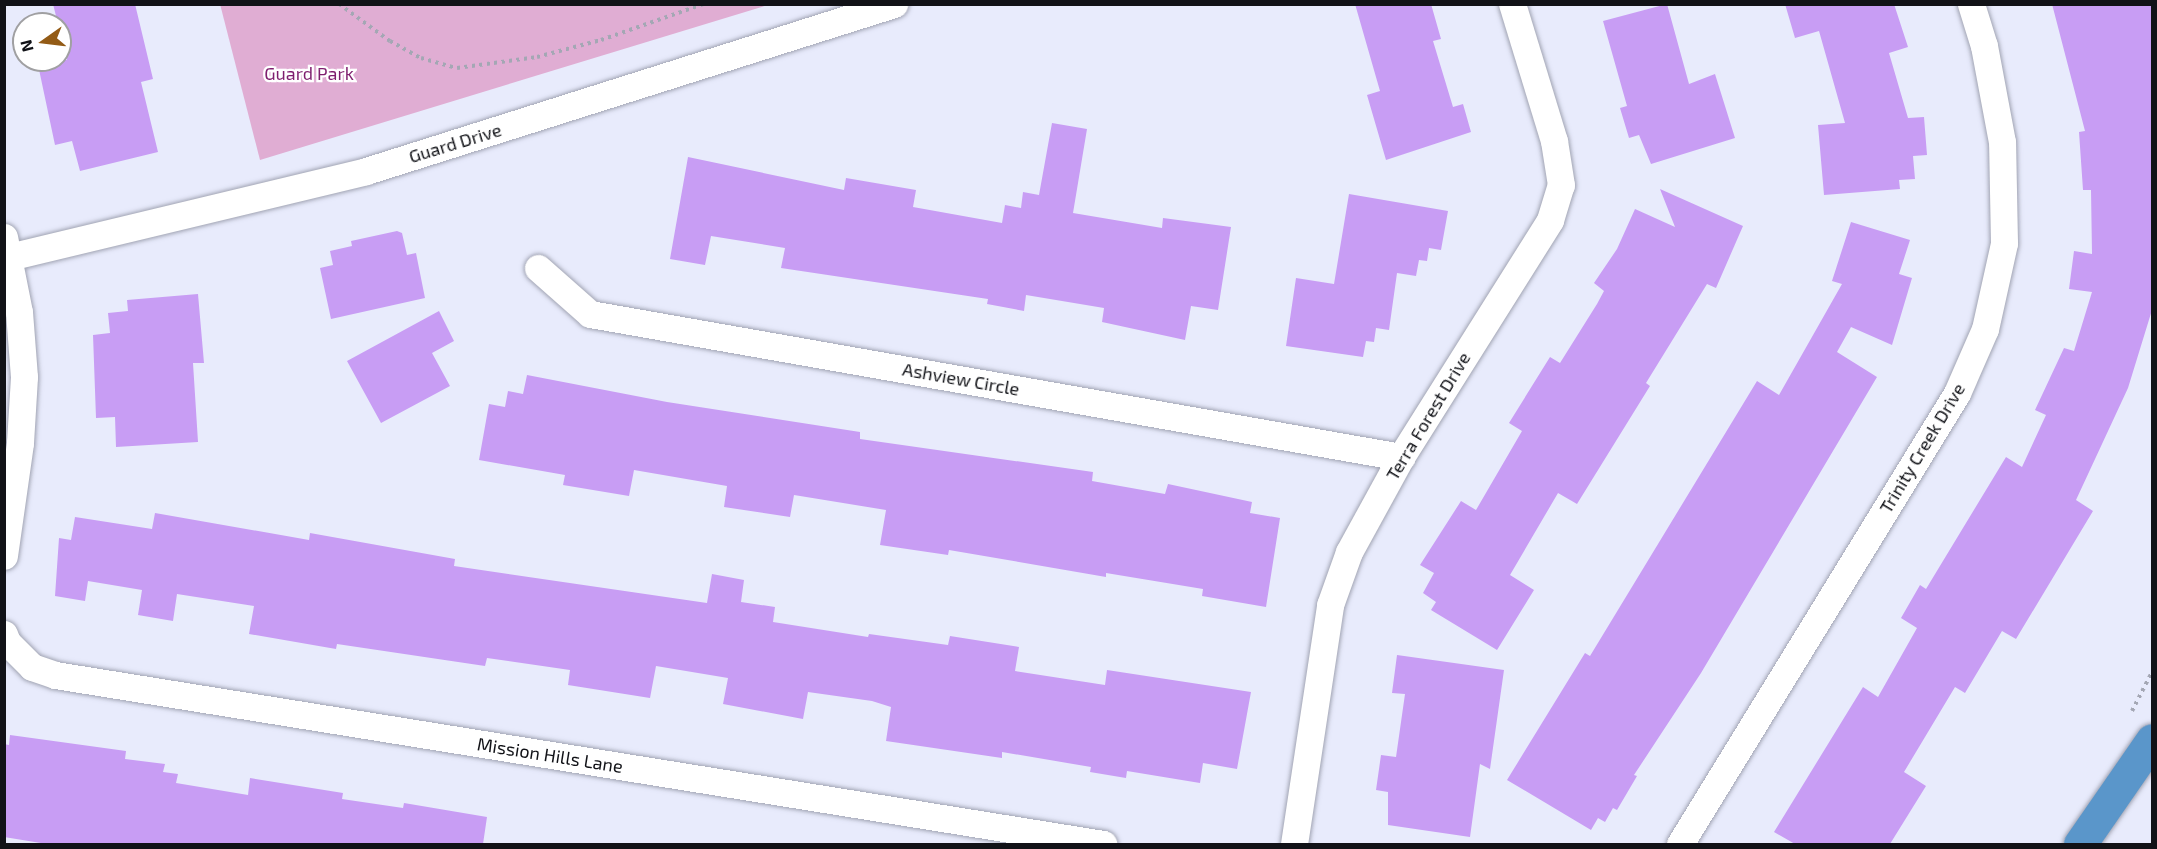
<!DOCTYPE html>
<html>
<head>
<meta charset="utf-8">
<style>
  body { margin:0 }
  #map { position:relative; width:2157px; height:849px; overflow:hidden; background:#e8ebfc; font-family:"Exo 2",sans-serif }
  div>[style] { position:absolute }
  .green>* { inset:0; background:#e0add3 }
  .building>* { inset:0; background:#c89df4 }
  .path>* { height:4px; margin-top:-2px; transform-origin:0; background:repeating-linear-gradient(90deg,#a4a7b4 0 3px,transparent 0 7.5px) }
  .roads { filter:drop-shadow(0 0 2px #a1a4b3) drop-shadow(0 0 2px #a1a4b3) }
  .minor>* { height:27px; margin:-13.5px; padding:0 13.5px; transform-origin:13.5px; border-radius:13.5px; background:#fff }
  .motorway>* { height:33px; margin:-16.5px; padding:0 16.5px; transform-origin:16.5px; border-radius:16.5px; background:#5a96ca }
  span { translate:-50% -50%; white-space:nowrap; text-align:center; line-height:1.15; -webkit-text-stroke:4.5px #fff; paint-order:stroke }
  .park-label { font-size:18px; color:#7e1e6e }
  .street-label { font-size:18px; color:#111217 }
  .frame { position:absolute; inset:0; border:6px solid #111217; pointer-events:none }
  .north { position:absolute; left:12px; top:12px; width:60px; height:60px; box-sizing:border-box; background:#fff; border:2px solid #a0a0a2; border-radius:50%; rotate:256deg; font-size:16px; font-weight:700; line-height:24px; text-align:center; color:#111217 }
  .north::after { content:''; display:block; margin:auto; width:21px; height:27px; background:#935b16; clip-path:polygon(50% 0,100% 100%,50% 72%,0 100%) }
</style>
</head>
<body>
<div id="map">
  <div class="green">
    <i style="clip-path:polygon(220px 4px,768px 4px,768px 5px,260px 160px)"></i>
  </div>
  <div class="building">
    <i style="clip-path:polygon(53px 4px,135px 4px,153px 79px,141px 82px,158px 152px,80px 171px,72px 141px,55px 145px,37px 60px,67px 60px)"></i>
    <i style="clip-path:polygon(1355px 4px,1431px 4px,1441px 39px,1433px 41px,1453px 107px,1463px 104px,1471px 132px,1386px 160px,1367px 95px,1380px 91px)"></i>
    <i style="clip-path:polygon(1667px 4px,1689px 84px,1715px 74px,1735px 138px,1651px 164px,1639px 135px,1629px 138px,1620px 108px,1627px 106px,1603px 21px)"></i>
    <i style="clip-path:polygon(1785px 4px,1894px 4px,1908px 47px,1889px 53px,1908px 118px,1924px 117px,1927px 155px,1913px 156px,1915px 179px,1899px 180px,1900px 189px,1824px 195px,1818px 125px,1845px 123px,1819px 31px,1795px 38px)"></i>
    <i style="clip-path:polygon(2052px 4px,2152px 4px,2152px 310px,2128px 388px,2076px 500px,2093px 511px,2016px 639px,2002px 631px,1965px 693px,1955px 687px,1904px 772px,1926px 786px,1890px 844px,1795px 844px,1774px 832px,1863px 687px,1878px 697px,1917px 628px,1901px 618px,1920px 585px,1926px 589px,2006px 457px,2022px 467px,2046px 415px,2035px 410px,2064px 348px,2074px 351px,2092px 292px,2069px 289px,2074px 251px,2092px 254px,2091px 190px,2083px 190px,2079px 132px,2085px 131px)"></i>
    <i style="clip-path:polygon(1052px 123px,1087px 129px,1073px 213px,1162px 228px,1163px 218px,1231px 227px,1218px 310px,1191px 306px,1185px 340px,1102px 322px,1104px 308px,1026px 295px,1024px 311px,987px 304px,988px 299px,781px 268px,785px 248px,711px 236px,705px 265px,670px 259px,688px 157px,844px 190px,846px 178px,916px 190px,913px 207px,1002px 223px,1005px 205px,1021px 208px,1023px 192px,1039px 195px)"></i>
    <i style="clip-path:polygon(1660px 189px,1743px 226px,1716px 288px,1707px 284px,1646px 383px,1650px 386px,1577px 504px,1558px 493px,1510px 575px,1534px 590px,1497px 650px,1431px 610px,1436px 602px,1423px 593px,1434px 573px,1420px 565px,1461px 501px,1476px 510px,1522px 431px,1509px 423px,1550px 357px,1560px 363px,1597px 304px,1604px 291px,1594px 283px,1617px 249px,1635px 209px,1675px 227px)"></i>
    <i style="clip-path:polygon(1349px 194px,1448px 211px,1441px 250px,1429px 248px,1427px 261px,1419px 260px,1416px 276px,1397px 273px,1389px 330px,1376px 328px,1374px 342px,1366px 341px,1363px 357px,1286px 346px,1296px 278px,1334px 284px)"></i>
    <i style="clip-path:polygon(1851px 222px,1910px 240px,1899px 274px,1912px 278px,1892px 345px,1851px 327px,1837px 352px,1877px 377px,1701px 673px,1634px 775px,1637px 776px,1617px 810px,1613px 808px,1605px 822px,1598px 818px,1591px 830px,1507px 780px,1585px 653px,1590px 656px,1757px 381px,1779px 395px,1842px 284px,1832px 281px)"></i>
    <i style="clip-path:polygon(397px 231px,402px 233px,407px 255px,416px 253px,425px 298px,331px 319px,320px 268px,333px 265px,330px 251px,352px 246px,351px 241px)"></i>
    <i style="clip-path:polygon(198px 294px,204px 363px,193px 363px,198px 442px,116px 447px,115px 417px,96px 418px,93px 335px,110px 333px,108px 313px,128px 311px,127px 300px)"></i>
    <i style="clip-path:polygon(439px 311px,454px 341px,432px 353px,450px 386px,381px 423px,347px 361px)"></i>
    <i style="clip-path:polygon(527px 375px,667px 402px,860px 432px,860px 439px,1093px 472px,1092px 481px,1165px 494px,1168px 484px,1252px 502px,1250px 513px,1280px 518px,1266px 607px,1202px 596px,1203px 589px,1106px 573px,1106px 577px,949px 550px,948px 555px,880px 545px,886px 510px,794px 495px,790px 517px,724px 507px,727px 486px,634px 470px,629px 496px,563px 485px,565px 475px,479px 460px,489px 404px,505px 407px,508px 391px,523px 394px)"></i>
    <i style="clip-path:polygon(155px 513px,309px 540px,310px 533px,455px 559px,454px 566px,707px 603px,712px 574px,744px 580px,741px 602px,775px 607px,773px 622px,868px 637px,869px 634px,948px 645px,950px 636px,1019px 647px,1015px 671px,1105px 685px,1107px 670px,1251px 692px,1237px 769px,1203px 763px,1200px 783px,1127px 771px,1126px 778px,1090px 772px,1091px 767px,1002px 752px,1002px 758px,886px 741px,891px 707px,872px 701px,808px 692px,803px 719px,723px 704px,728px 678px,656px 666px,650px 698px,568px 685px,570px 670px,487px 658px,485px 666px,337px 644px,336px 649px,249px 634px,254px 606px,177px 594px,173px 621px,138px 615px,142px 590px,88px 581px,85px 601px,55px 596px,59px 538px,71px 540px,75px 517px,152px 529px)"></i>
    <i style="clip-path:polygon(1397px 655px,1504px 670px,1490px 769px,1480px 764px,1470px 837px,1388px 825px,1388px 792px,1376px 790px,1381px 755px,1396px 757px,1405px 694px,1392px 693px)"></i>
    <i style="clip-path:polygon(10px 735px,126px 751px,125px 759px,165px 764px,163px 772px,178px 774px,176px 783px,248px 795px,250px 778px,343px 793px,342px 799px,403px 808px,404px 803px,487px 817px,483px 844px,47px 844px,4px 837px,4px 744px,9px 745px)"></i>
  </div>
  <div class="path">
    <i style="left:339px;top:4px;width:63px;rotate:36deg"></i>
    <i style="left:390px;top:41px;width:35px;rotate:29deg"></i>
    <i style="left:421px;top:58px;width:37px;rotate:16deg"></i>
    <i style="left:457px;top:68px;width:81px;rotate:-7.8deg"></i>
    <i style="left:537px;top:57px;width:66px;rotate:-14.9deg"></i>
    <i style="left:601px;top:40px;width:109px;rotate:-19.3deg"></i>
    <i style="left:2132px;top:711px;width:44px;rotate:-62.9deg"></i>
  </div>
  <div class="roads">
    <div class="minor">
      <i style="left:4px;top:237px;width:76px;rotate:78.7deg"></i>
      <i style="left:19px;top:312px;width:65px;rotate:85.6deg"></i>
      <i style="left:24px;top:377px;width:66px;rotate:93.5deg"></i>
      <i style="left:20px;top:443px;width:114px;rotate:98.1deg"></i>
      <i style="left:9px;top:257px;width:367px;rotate:-13.5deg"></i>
      <i style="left:366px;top:171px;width:554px;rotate:-17.55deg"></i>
      <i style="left:538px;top:268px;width:69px;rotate:41.5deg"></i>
      <i style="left:590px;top:314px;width:824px;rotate:10deg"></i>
      <i style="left:4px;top:634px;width:9px;rotate:69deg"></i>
      <i style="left:7px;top:642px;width:35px;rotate:45deg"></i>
      <i style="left:32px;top:667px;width:24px;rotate:19deg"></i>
      <i style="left:55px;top:675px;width:1062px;rotate:9.16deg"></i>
      <i style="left:1294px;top:844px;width:242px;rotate:-81.4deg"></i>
      <i style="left:1330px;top:605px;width:56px;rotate:-70.3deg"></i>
      <i style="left:1349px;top:552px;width:108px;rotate:-61.3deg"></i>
      <i style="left:1401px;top:457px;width:280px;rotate:-57.8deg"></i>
      <i style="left:1550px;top:220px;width:37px;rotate:-73deg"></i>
      <i style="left:1561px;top:185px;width:45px;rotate:-99deg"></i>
      <i style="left:1554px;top:141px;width:143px;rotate:-107deg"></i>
      <i style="left:1680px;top:844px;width:529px;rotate:-58.44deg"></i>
      <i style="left:1957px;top:393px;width:70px;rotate:-66.4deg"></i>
      <i style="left:1985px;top:329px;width:88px;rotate:-77.5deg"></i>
      <i style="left:2004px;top:243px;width:101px;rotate:-91.1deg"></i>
      <i style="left:2002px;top:142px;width:98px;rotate:-100.6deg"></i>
      <i style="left:1984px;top:46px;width:44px;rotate:-107.2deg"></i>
    </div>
    <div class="motorway">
      <i style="left:2080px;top:844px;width:126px;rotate:-55.3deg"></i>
    </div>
  </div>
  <div class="park-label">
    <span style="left:309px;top:73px">Guard Park</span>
  </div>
  <div class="street-label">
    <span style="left:455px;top:143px;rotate:-17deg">Guard Drive</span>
    <span style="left:961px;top:379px;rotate:10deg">Ashview Circle</span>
    <span style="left:1428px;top:416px;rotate:-59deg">Terra Forest Drive</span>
    <span style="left:1922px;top:448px;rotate:-59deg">Trinity Creek Drive</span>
    <span style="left:550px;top:755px;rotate:9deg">Mission Hills Lane</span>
  </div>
  <div class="frame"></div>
  <div class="north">N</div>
</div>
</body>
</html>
